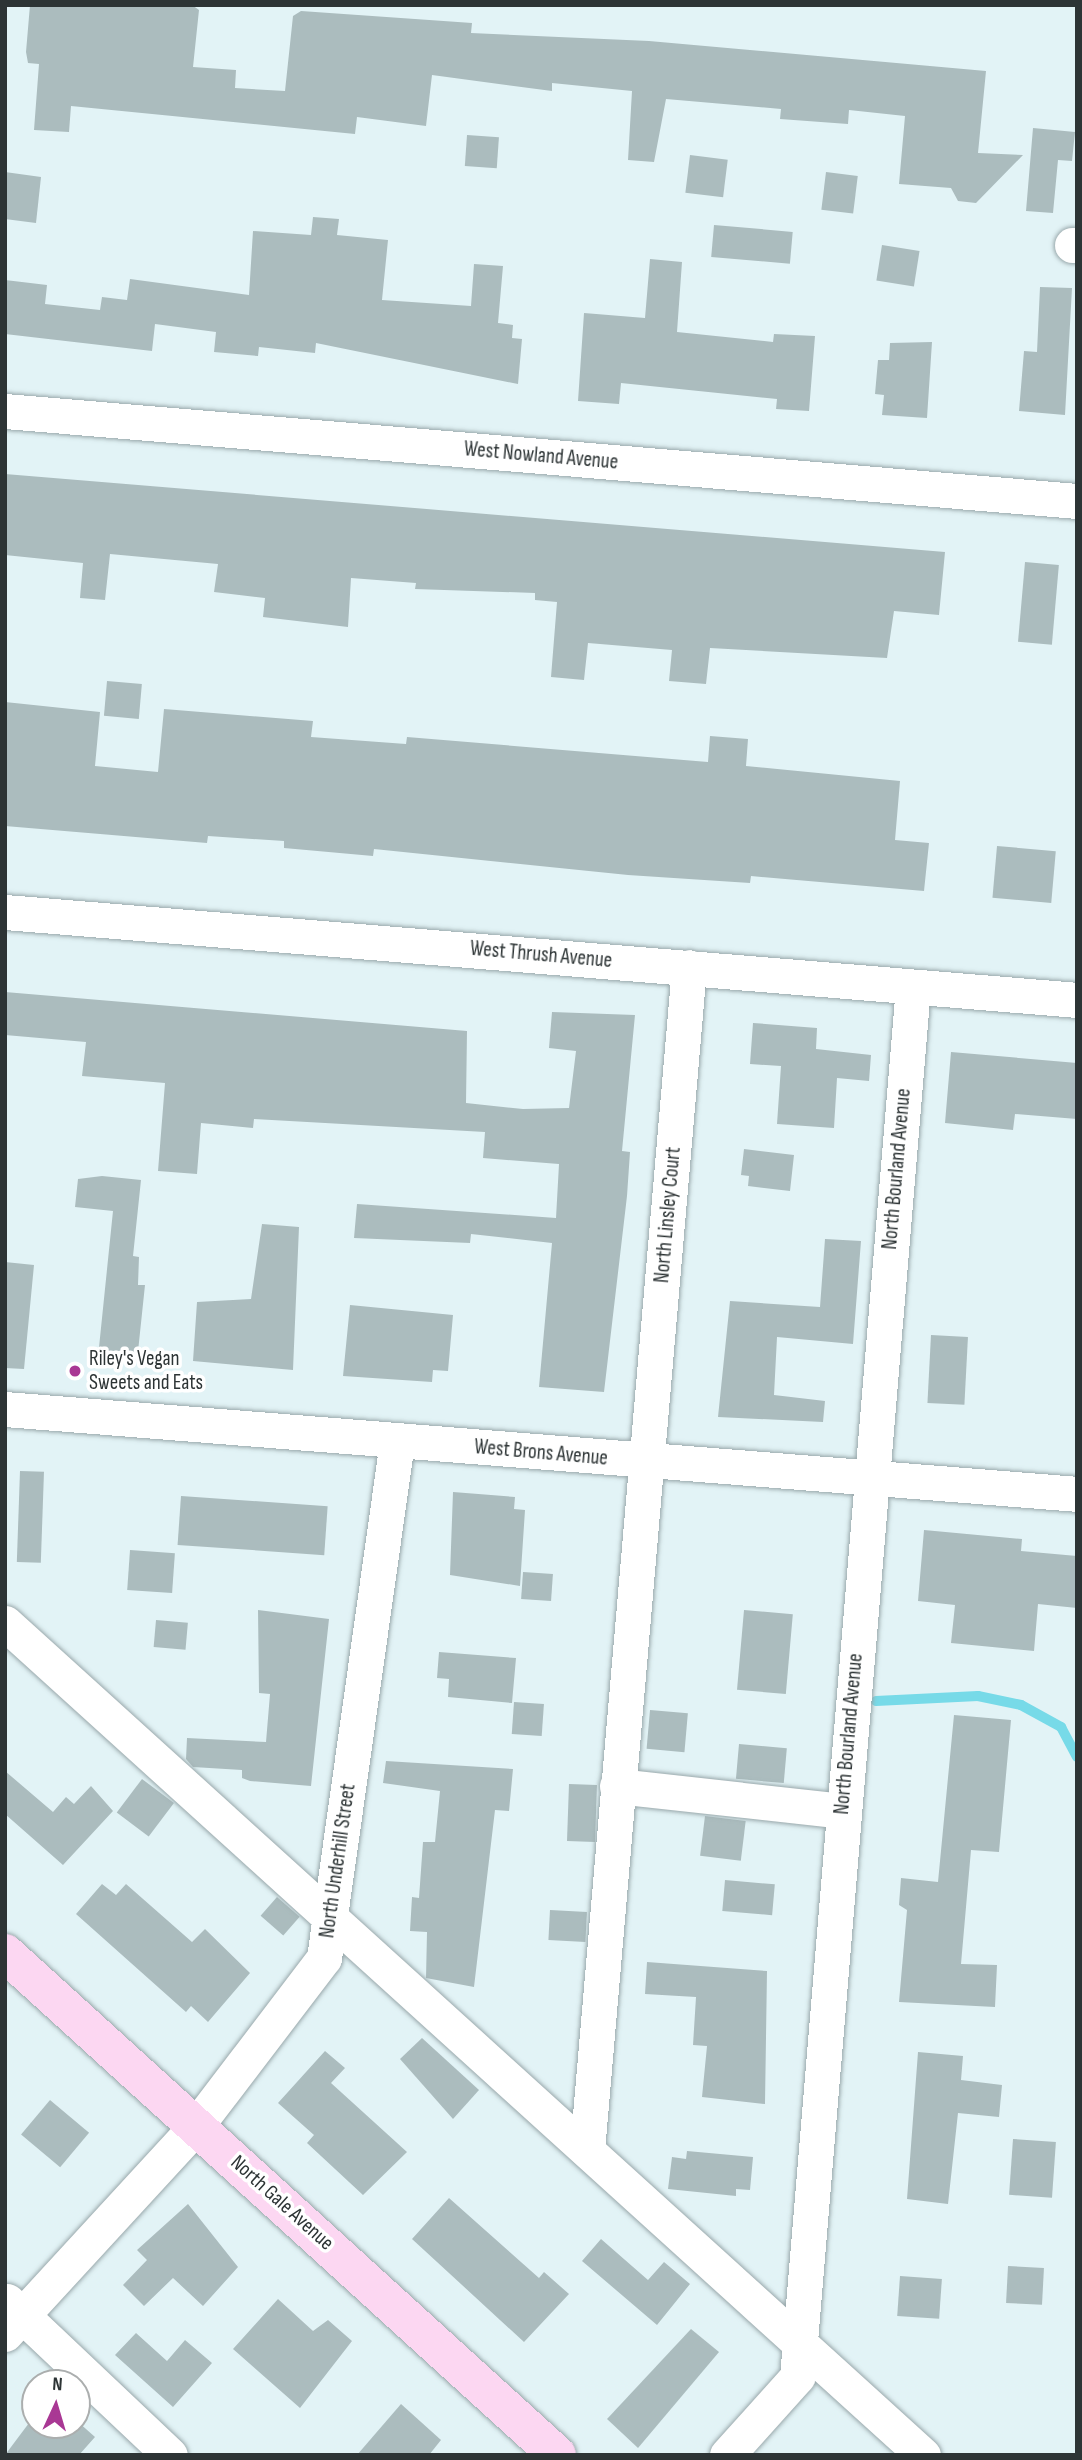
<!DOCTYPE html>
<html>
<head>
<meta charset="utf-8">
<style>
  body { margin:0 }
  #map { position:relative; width:1082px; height:2460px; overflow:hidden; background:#e2f3f6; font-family:"Sofia Sans Condensed",sans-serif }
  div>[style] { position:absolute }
  .stream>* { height:10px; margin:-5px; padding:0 5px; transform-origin:5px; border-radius:5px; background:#77dae8 }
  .building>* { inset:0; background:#abbcbe; transform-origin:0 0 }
  .roads { filter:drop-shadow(0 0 2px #99a8ab) drop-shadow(0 0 2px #99a8ab) }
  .minor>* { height:35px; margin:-17.5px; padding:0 17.5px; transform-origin:17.5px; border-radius:17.5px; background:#fff }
  .major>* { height:38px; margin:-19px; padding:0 19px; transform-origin:19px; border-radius:19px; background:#fcd7f2 }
  .dots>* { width:19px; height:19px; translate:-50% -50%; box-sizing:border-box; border:4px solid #fff; border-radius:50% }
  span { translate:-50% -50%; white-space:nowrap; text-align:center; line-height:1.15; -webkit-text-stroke:7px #fff; paint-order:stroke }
  .street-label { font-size:21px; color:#2d3435 }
  .poi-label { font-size:21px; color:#2d3435 }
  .left { translate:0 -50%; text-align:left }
  .frame { position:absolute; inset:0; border:7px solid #2d3435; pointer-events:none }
  .north { position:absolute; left:21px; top:2369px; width:70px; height:70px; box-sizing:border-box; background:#fff; border:2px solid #abaeae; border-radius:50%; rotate:4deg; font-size:19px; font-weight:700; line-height:28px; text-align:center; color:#2d3435 }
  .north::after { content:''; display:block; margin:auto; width:24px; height:32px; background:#a93894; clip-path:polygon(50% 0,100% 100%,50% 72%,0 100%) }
</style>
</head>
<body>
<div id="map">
  <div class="stream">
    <i style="left:876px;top:1701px;width:102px;rotate:-2.8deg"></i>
    <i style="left:978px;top:1696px;width:44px;rotate:11.8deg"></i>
    <i style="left:1021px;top:1705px;width:46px;rotate:28.8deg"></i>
    <i style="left:1061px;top:1727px;width:34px;rotate:62deg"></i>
  </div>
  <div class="building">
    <i style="clip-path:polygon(30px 5px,192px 5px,199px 10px,193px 67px,236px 70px,235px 88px,285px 91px,293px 16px,301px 11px,472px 23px,471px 33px,649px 41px,986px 71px,978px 153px,1023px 155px,976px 203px,958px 201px,951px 188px,899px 184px,905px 116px,849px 110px,848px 124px,780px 119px,781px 109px,666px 99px,654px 162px,628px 160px,632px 91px,552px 83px,552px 91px,432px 75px,426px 126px,357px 117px,355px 134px,71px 106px,69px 132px,34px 130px,39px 64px,28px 63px,26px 52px)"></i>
    <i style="clip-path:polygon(1033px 128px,1075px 132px,1072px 161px,1058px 160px,1053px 213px,1026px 211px)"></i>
    <i style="left:467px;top:135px;width:32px;height:31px;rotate:4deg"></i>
    <i style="left:690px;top:155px;width:38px;height:38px;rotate:7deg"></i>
    <i style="clip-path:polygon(5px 172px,41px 177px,36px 223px,5px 219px)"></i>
    <i style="left:826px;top:172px;width:32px;height:38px;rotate:7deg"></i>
    <i style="clip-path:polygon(313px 217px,339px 219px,337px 235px,388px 240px,382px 300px,471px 306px,474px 264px,503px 266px,498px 323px,513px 325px,512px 338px,522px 339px,518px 384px,316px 343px,315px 353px,259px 347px,258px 356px,214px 352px,216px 332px,155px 324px,152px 351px,5px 334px,5px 280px,47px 285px,45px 304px,100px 310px,102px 297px,127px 300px,130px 279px,249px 295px,253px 231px,311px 235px)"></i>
    <i style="left:714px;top:225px;width:79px;height:32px;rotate:5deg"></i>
    <i style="left:882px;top:245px;width:38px;height:36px;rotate:9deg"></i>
    <i style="clip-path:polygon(650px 259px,682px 262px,677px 332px,773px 342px,774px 334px,815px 336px,809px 411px,776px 409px,777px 399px,621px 383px,619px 404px,578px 401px,584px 313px,645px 318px)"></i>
    <i style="clip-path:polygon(1040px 287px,1072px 288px,1065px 415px,1019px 411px,1024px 351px,1037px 352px)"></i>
    <i style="clip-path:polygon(932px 342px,927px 418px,882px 415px,884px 395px,875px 394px,878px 360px,889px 360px,890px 343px)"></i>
    <i style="clip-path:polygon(5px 474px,945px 552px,939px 615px,894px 611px,887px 658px,710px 648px,706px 684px,669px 681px,672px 650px,588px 643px,584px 680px,551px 677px,557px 602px,535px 600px,535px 593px,415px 589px,416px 583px,351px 578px,348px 627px,263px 617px,265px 598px,214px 592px,218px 564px,110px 554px,105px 600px,80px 598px,83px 563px,5px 555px)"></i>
    <i style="left:1025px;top:562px;width:34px;height:80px;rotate:5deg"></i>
    <i style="left:107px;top:681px;width:35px;height:35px;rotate:5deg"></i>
    <i style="clip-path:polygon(5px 702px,100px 712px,95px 766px,158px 772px,164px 709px,313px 721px,311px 737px,406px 744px,407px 737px,708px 762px,710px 736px,748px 739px,746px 766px,900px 781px,895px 840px,929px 843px,924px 891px,751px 876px,750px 883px,628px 875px,374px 849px,373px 856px,284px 848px,284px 841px,208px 836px,207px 843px,5px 826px)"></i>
    <i style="left:997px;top:846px;width:59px;height:52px;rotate:5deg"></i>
    <i style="clip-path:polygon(5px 992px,467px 1031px,466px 1103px,523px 1109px,569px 1108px,576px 1051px,549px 1048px,552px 1012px,635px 1015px,622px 1151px,630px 1152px,627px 1196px,604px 1392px,539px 1387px,552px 1243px,471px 1234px,470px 1243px,354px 1238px,357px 1204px,556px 1218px,559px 1164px,483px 1158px,485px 1132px,254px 1119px,253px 1128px,201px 1123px,197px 1174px,158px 1171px,165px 1083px,82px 1076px,86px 1042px,5px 1035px)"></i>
    <i style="clip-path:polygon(753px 1023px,817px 1028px,816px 1049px,871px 1055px,869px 1081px,837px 1078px,834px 1128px,777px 1124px,781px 1066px,750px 1064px)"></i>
    <i style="clip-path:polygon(951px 1052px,1077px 1063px,1077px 1119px,1015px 1114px,1013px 1130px,945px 1123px)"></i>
    <i style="clip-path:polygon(744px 1149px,794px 1155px,790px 1191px,748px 1186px,749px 1176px,741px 1175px)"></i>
    <i style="clip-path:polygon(102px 1176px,141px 1180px,133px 1256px,139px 1257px,138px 1285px,145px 1285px,137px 1361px,98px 1357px,113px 1211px,75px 1207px,78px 1179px)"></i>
    <i style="clip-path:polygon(262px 1224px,299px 1227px,293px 1370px,193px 1361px,197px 1302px,251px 1299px)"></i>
    <i style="clip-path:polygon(825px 1239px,861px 1241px,853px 1344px,777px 1337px,774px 1395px,825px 1401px,823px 1422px,718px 1417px,730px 1301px,820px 1307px)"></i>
    <i style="clip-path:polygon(5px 1262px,34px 1265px,24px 1369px,5px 1368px)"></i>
    <i style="clip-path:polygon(350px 1305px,453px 1315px,448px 1371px,433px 1370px,432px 1382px,343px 1376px)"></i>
    <i style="left:931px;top:1335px;width:37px;height:68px;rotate:3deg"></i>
    <i style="left:20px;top:1471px;width:24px;height:91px;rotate:2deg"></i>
    <i style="clip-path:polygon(453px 1492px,515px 1497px,514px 1509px,525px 1510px,520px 1586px,450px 1575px)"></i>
    <i style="left:181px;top:1496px;width:147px;height:49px;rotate:4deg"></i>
    <i style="clip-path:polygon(924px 1530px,1022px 1539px,1021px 1551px,1077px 1556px,1077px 1608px,1038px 1604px,1034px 1651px,951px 1643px,955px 1605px,918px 1601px)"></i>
    <i style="left:130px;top:1550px;width:45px;height:40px;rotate:4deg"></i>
    <i style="left:523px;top:1572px;width:30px;height:27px;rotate:4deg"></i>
    <i style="clip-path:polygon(258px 1610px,329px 1619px,311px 1786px,250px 1781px,242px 1778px,242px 1770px,193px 1767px,186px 1759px,187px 1738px,266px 1742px,270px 1694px,259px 1693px)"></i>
    <i style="left:744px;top:1610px;width:49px;height:80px;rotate:5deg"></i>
    <i style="left:156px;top:1620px;width:32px;height:27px;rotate:5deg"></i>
    <i style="clip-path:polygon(439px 1652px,516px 1658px,512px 1703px,448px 1697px,449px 1679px,437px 1678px)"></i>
    <i style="left:514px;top:1702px;width:30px;height:32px;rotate:4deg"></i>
    <i style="left:650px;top:1710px;width:38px;height:39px;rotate:5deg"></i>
    <i style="clip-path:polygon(954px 1715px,1011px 1720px,999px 1852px,971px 1850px,961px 1964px,997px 1965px,995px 2007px,899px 2002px,907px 1910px,899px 1905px,901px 1878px,938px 1882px)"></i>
    <i style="left:739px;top:1744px;width:48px;height:35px;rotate:5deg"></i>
    <i style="clip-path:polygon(386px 1761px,513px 1769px,509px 1811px,495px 1810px,474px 1987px,426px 1978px,427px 1932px,410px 1931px,412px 1897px,419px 1898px,423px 1842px,435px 1842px,440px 1791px,383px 1783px)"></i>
    <i style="clip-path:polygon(5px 1771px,53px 1812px,66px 1797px,74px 1804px,91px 1786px,113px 1811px,63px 1865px,5px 1814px)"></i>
    <i style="left:142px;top:1779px;width:40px;height:42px;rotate:37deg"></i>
    <i style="left:569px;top:1784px;width:28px;height:57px;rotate:2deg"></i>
    <i style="left:705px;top:1816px;width:41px;height:40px;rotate:7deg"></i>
    <i style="left:725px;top:1880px;width:50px;height:31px;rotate:5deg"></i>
    <i style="clip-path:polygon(102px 1884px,116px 1895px,126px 1884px,192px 1942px,205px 1929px,250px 1973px,208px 2022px,191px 2006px,186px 2012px,76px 1914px)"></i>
    <i style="left:277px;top:1897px;width:30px;height:25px;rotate:41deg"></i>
    <i style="left:550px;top:1910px;width:37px;height:30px;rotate:3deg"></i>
    <i style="clip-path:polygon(647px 1962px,767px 1971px,765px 2104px,702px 2097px,707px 2046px,693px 2045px,696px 1997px,645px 1994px)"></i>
    <i style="clip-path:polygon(422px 2038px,479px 2090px,453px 2119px,400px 2059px)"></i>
    <i style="clip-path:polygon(325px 2051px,345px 2068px,331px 2083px,407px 2152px,363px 2195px,307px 2143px,314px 2135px,278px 2103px)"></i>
    <i style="clip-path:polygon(918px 2052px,963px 2056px,961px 2080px,1002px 2085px,999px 2117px,958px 2113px,948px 2204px,907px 2199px)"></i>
    <i style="left:50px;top:2100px;width:51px;height:45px;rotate:40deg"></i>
    <i style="left:1013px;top:2139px;width:43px;height:56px;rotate:4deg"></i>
    <i style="clip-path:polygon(687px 2151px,753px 2157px,750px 2190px,736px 2189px,736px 2196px,668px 2189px,672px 2157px,686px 2159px)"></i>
    <i style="clip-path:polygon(449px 2198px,539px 2278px,544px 2272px,569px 2294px,524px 2342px,412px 2239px)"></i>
    <i style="clip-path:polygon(188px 2204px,238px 2267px,203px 2306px,173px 2278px,144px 2306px,123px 2285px,147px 2260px,137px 2250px)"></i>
    <i style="clip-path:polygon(601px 2239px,648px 2280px,664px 2262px,690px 2284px,657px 2325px,582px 2261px)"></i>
    <i style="left:1008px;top:2266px;width:36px;height:37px;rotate:3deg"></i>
    <i style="left:900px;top:2276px;width:42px;height:40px;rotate:4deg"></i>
    <i style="clip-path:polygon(278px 2299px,313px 2331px,328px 2320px,352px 2341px,300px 2408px,233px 2349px)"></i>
    <i style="clip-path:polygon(691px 2329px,719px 2352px,638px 2448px,607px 2419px)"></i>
    <i style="clip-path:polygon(136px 2333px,167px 2361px,185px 2340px,212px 2363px,173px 2407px,115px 2355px)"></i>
    <i style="clip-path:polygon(401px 2404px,441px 2440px,429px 2455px,357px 2455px)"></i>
    <i style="clip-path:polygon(35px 2415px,35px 2425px,77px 2421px,95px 2437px,79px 2455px,5px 2455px)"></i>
  </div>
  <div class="roads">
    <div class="minor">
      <i style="left:1072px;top:245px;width:5px"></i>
      <i style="left:5px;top:411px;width:1076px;rotate:4.8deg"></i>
      <i style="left:5px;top:912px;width:1076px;rotate:4.69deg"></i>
      <i style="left:5px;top:1409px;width:1075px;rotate:4.53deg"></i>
      <i style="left:5px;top:1623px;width:1239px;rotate:42.19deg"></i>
      <i style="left:617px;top:1786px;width:227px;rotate:6.3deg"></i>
      <i style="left:587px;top:2150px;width:1187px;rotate:-85.07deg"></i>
      <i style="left:7px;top:2301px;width:224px;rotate:43.4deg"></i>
      <i style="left:5px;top:2334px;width:282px;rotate:-47.4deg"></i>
      <i style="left:196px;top:2126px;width:211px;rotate:-52.7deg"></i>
      <i style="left:324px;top:1958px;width:522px;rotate:-81.96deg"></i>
      <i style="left:727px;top:2455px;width:105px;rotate:-48.1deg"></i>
      <i style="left:797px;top:2377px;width:1395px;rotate:-85.23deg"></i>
    </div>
    <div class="major">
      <i style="left:5px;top:1953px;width:746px;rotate:42.28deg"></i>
    </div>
  </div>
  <div class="dots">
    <i style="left:75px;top:1371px;background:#a93894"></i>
  </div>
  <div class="street-label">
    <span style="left:541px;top:456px;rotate:5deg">West Nowland Avenue</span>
    <span style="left:541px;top:955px;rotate:5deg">West Thrush Avenue</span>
    <span style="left:897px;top:1169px;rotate:-85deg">North Bourland Avenue</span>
    <span style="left:668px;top:1215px;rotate:-85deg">North Linsley Court</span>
    <span style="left:541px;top:1453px;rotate:5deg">West Brons Avenue</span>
    <span style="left:849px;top:1734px;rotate:-85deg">North Bourland Avenue</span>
    <span style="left:338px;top:1861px;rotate:-82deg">North Underhill Street</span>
    <span style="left:282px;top:2203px;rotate:42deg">North Gale Avenue</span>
  </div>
  <div class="poi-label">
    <span class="left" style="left:89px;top:1371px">Riley's Vegan<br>Sweets and Eats</span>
  </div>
  <div class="frame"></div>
  <div class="north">N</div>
</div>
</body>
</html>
